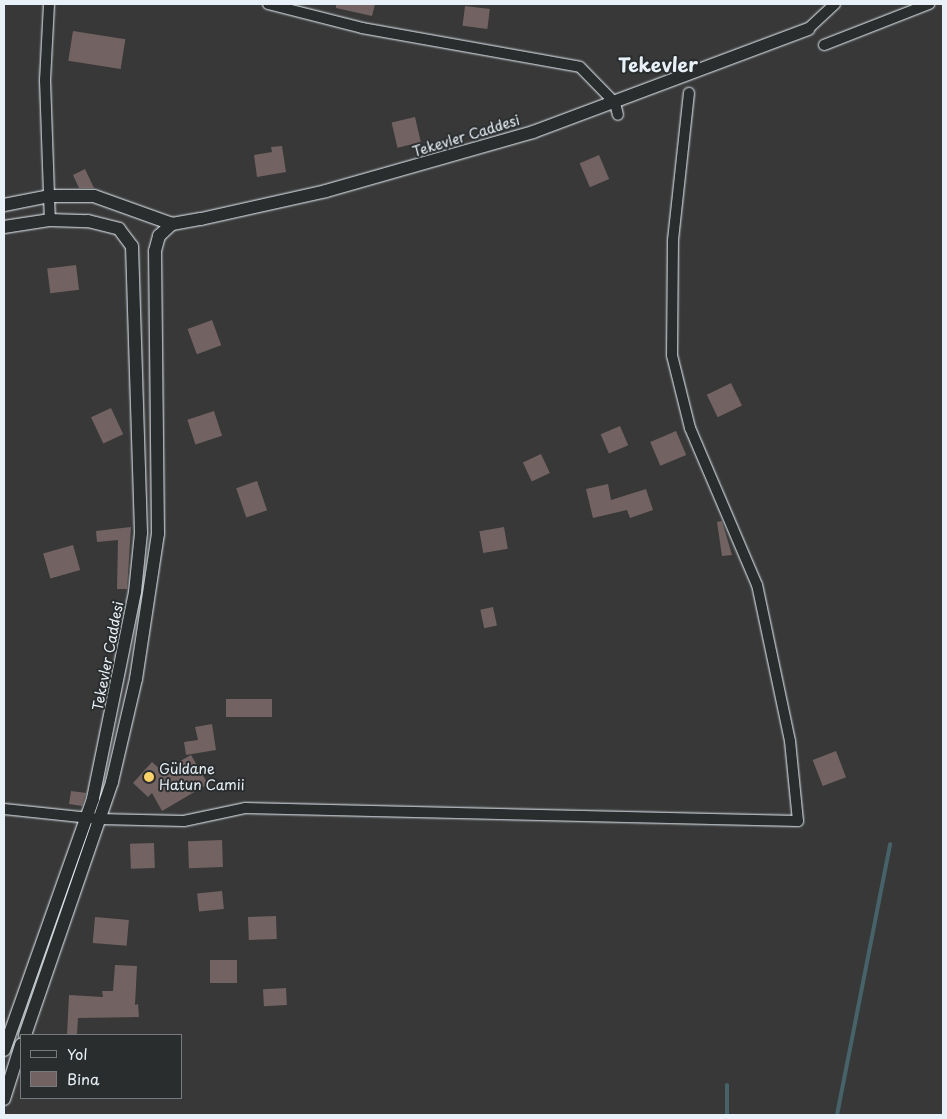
<!DOCTYPE html>
<html>
<head>
<meta charset="utf-8">
<style>
  body { margin:0 }
  #map { position:relative; width:947px; height:1119px; overflow:hidden; background:#383838; font-family:"Playpen Sans",sans-serif }
  div>[style] { position:absolute }
  .stream>* { height:4px; margin:-2px; padding:0 2px; transform-origin:2px; border-radius:2px; background:#456368 }
  .building>* { inset:0; background:#726362; transform-origin:0 0 }
  .roads { filter:drop-shadow(0 0 1px #e8f1f8) drop-shadow(0 0 1px #e8f1f8) }
  .minor>* { height:10px; margin:-5px; padding:0 5px; transform-origin:5px; border-radius:5px; background:#2a2d2e }
  .tertiary>* { height:12px; margin:-6px; padding:0 6px; transform-origin:6px; border-radius:6px; background:#2a2d2e }
  .dots>* { width:14px; height:14px; translate:-50% -50%; box-sizing:border-box; border:2px solid #2a2d2e; border-radius:50% }
  span { translate:-50% -50%; white-space:nowrap; text-align:center; line-height:1.15; -webkit-text-stroke:4px #2a2d2e; paint-order:stroke }
  .street-label { font-size:14px; color:#e8f1f8 }
  .poi-label { font-size:14px; color:#e8f1f8 }
  .left { translate:0 -50%; text-align:left }
  .district-label { font-size:19px; color:#e8f1f8; font-weight:700 }
  .frame { position:absolute; inset:0; border:5px solid #e8f1f8; pointer-events:none }
  .legend { position:absolute; left:20px; top:1034px; width:162px; height:65px; box-sizing:border-box; background:#2a2d2e; border:1px solid #767b7f; margin:0; padding:6px 9px; list-style:none; font-size:15px; color:#e8f1f8 }
  .legend li { display:flex; align-items:center; gap:10px; height:25px }
  .legend b { width:25px; border:1px solid #767b7f }
</style>
</head>
<body>
<div id="map">
  <div class="stream">
    <i style="left:727px;top:1085px;width:30px;rotate:90deg"></i>
    <i style="left:837px;top:1115px;width:276px;rotate:-78.9deg"></i>
  </div>
  <div class="building">
    <i style="clip-path:polygon(336px 4px,375px 4px,372px 16px,336px 8px)"></i>
    <i style="left:465px;top:6px;width:25px;height:20px;rotate:7deg"></i>
    <i style="left:73px;top:31px;width:53px;height:30px;rotate:9deg"></i>
    <i style="left:415px;top:117px;width:26px;height:24px;rotate:77deg"></i>
    <i style="clip-path:polygon(282px 146px,286px 172px,257px 177px,254px 155px,272px 152px,271px 147px)"></i>
    <i style="left:599px;top:155px;width:26px;height:21px;rotate:67deg"></i>
    <i style="clip-path:polygon(85px 169px,94px 188px,79px 188px,73px 175px)"></i>
    <i style="left:76px;top:265px;width:25px;height:29px;rotate:83deg"></i>
    <i style="left:212px;top:320px;width:27px;height:26px;rotate:70deg"></i>
    <i style="left:731px;top:383px;width:25px;height:27px;rotate:64deg"></i>
    <i style="left:111px;top:408px;width:29px;height:22px;rotate:65deg"></i>
    <i style="left:214px;top:411px;width:26px;height:28px;rotate:72deg"></i>
    <i style="left:620px;top:426px;width:21px;height:21px;rotate:67deg"></i>
    <i style="left:676px;top:431px;width:26px;height:28px;rotate:67deg"></i>
    <i style="left:541px;top:454px;width:21px;height:20px;rotate:65deg"></i>
    <i style="left:257px;top:481px;width:31px;height:22px;rotate:71deg"></i>
    <i style="clip-path:polygon(608px 484px,611px 500px,646px 489px,653px 510px,630px 518px,627px 510px,593px 518px,586px 489px)"></i>
    <i style="clip-path:polygon(722px 521px,732px 555px,722px 556px,717px 522px)"></i>
    <i style="clip-path:polygon(131px 527px,127px 589px,117px 589px,118px 540px,97px 542px,96px 531px)"></i>
    <i style="left:504px;top:527px;width:22px;height:25px;rotate:80deg"></i>
    <i style="left:73px;top:545px;width:26px;height:31px;rotate:74deg"></i>
    <i style="left:493px;top:607px;width:19px;height:13px;rotate:78deg"></i>
    <i style="left:272px;top:699px;width:18px;height:46px;rotate:90deg"></i>
    <i style="clip-path:polygon(212px 724px,216px 750px,186px 755px,184px 742px,198px 740px,195px 727px)"></i>
    <i style="left:836px;top:751px;width:28px;height:25px;rotate:69deg"></i>
    <i style="clip-path:polygon(191px 755px,208px 784px,162px 811px,152px 793px,148px 797px,133px 783px,152px 762px,162px 771px)"></i>
    <i style="clip-path:polygon(71px 791px,86px 793px,82px 806px,69px 804px)"></i>
    <i style="left:222px;top:840px;width:27px;height:34px;rotate:88deg"></i>
    <i style="left:154px;top:843px;width:25px;height:24px;rotate:88deg"></i>
    <i style="left:222px;top:891px;width:18px;height:25px;rotate:84deg"></i>
    <i style="left:276px;top:916px;width:23px;height:28px;rotate:88deg"></i>
    <i style="left:95px;top:917px;width:34px;height:26px;rotate:5deg"></i>
    <i style="left:210px;top:960px;width:27px;height:23px"></i>
    <i style="clip-path:polygon(115px 965px,137px 966px,135px 1005px,138px 1004px,139px 1017px,78px 1018px,77px 1035px,67px 1035px,69px 995px,103px 997px,102px 991px,113px 991px)"></i>
    <i style="left:286px;top:988px;width:17px;height:23px;rotate:87deg"></i>
  </div>
  <div class="roads">
    <div class="minor">
      <i style="left:49px;top:4px;width:76px;rotate:93deg"></i>
      <i style="left:45px;top:80px;width:140px;rotate:88deg"></i>
      <i style="left:268px;top:4px;width:97px;rotate:14.3deg"></i>
      <i style="left:362px;top:28px;width:221px;rotate:10.1deg"></i>
      <i style="left:580px;top:67px;width:50px;rotate:45.8deg"></i>
      <i style="left:615px;top:103px;width:12px;rotate:76deg"></i>
      <i style="left:808px;top:29px;width:37px;rotate:-43deg"></i>
      <i style="left:824px;top:45px;width:113px;rotate:-21.3deg"></i>
      <i style="left:4px;top:809px;width:96px;rotate:6deg"></i>
      <i style="left:99px;top:819px;width:85px;rotate:1.3deg"></i>
      <i style="left:184px;top:821px;width:62px;rotate:-12deg"></i>
      <i style="left:245px;top:808px;width:553px;rotate:1.35deg"></i>
      <i style="left:798px;top:821px;width:80px;rotate:-95.7deg"></i>
      <i style="left:790px;top:741px;width:159px;rotate:-101.9deg"></i>
      <i style="left:757px;top:585px;width:171px;rotate:-113.1deg"></i>
      <i style="left:690px;top:428px;width:75px;rotate:-103.9deg"></i>
      <i style="left:672px;top:355px;width:115px;rotate:-89.5deg"></i>
      <i style="left:673px;top:240px;width:148px;rotate:-83.8deg"></i>
    </div>
    <div class="tertiary">
      <i style="left:4px;top:205px;width:47px;rotate:-11.1deg"></i>
      <i style="left:50px;top:196px;width:44px"></i>
      <i style="left:94px;top:196px;width:83px;rotate:19.7deg"></i>
      <i style="left:172px;top:224px;width:29px;rotate:-10deg"></i>
      <i style="left:201px;top:219px;width:128px;rotate:-12.6deg"></i>
      <i style="left:326px;top:191px;width:215px;rotate:-15.9deg"></i>
      <i style="left:533px;top:132px;width:294px;rotate:-20.5deg"></i>
      <i style="left:4px;top:227px;width:47px;rotate:-8.7deg"></i>
      <i style="left:50px;top:220px;width:38px;rotate:2deg"></i>
      <i style="left:88px;top:221px;width:32px;rotate:14deg"></i>
      <i style="left:119px;top:229px;width:21px;rotate:53deg"></i>
      <i style="left:132px;top:246px;width:287px;rotate:88.2deg"></i>
      <i style="left:141px;top:533px;width:59px;rotate:95.8deg"></i>
      <i style="left:135px;top:592px;width:211px;rotate:101.5deg"></i>
      <i style="left:93px;top:799px;width:266px;rotate:109.5deg"></i>
      <i style="left:25px;top:1035px;width:268px;rotate:-71deg"></i>
      <i style="left:112px;top:782px;width:106px;rotate:-76.9deg"></i>
      <i style="left:136px;top:679px;width:147px;rotate:-81.4deg"></i>
      <i style="left:158px;top:534px;width:283px;rotate:-90.6deg"></i>
      <i style="left:155px;top:251px;width:16px;rotate:-75deg"></i>
      <i style="left:159px;top:236px;width:18px;rotate:-43deg"></i>
      <i style="left:4px;top:1099px;width:57px;rotate:-72.5deg"></i>
    </div>
  </div>
  <div class="dots">
    <i style="left:149px;top:777px;background:#ffd166"></i>
  </div>
  <div class="street-label">
    <span style="left:466px;top:136px;rotate:-17deg">Tekevler Caddesi</span>
    <span style="left:108px;top:656px;rotate:-79deg">Tekevler Caddesi</span>
  </div>
  <div class="poi-label">
    <span class="left" style="left:159px;top:777px">Güldane<br>Hatun Camii</span>
  </div>
  <div class="district-label">
    <span style="left:658px;top:65px">Tekevler</span>
  </div>
  <div class="frame"></div>
  <ul class="legend">
  <li><b style="height:6px;background:#2a2d2e"></b>Yol</li>
  <li><b style="height:14px;background:#726362"></b>Bina</li>
  </ul>
</div>
</body>
</html>
